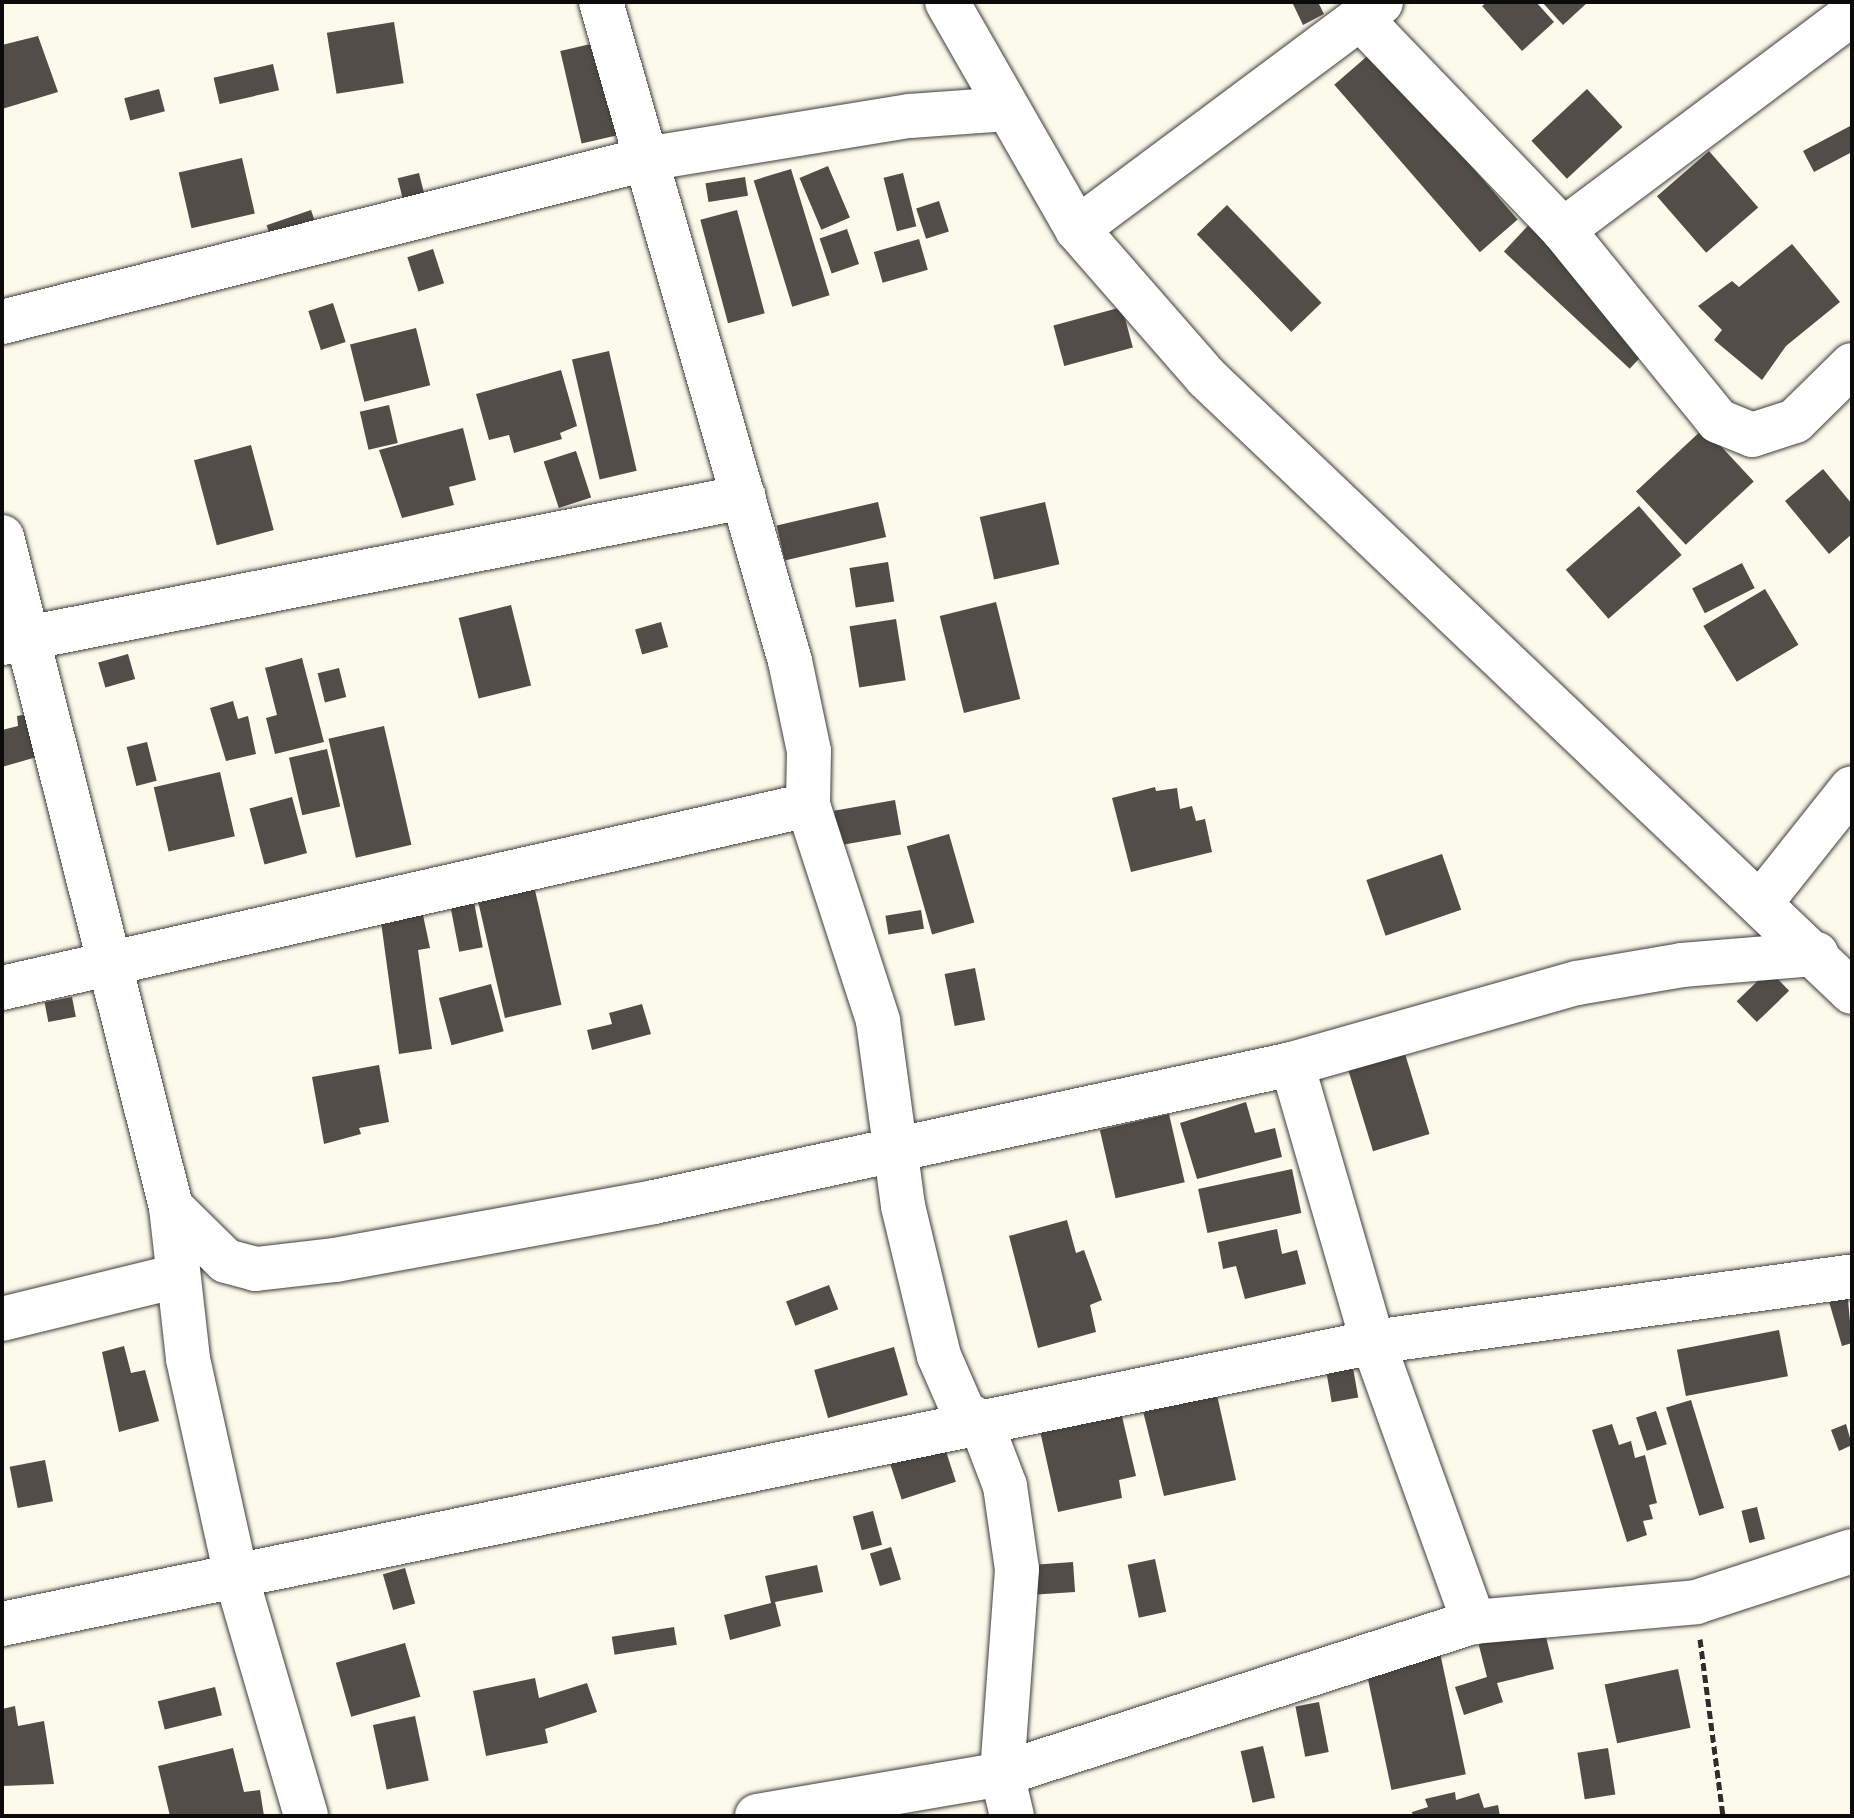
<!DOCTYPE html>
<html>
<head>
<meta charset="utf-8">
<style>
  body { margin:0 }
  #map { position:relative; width:1854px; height:1818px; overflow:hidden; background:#fcfbeb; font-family:"IBM Plex Serif",serif }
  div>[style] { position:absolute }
  .building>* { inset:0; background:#524d48; transform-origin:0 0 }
  .path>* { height:5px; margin-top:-2.5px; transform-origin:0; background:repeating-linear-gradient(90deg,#2d2d2d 0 8px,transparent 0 12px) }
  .roads { filter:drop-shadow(0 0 2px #3e3e3e) drop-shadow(0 0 2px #3e3e3e) }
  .minor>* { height:44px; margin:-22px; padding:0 22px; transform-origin:22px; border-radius:22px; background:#fff }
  span { translate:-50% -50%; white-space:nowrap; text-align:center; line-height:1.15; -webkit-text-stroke:8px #fff; paint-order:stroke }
  .frame { position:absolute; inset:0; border:4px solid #0b0b0b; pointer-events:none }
</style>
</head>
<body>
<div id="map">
  <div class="building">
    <i style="clip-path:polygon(1292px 2px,1318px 2px,1324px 14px,1303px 25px)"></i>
    <i style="clip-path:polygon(1487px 2px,1536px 2px,1554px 22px,1522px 51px,1482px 6px)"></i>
    <i style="clip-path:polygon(1542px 2px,1588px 2px,1563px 25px)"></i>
    <i style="left:394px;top:22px;width:62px;height:68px;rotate:81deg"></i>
    <i style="clip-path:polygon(38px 36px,58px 92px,2px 109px,2px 45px)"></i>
    <i style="left:608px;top:40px;width:95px;height:49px;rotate:77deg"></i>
    <i style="left:1372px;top:52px;width:222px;height:50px;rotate:49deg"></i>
    <i style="left:273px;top:64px;width:27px;height:61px;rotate:77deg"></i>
    <i style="left:159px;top:89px;width:23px;height:36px;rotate:75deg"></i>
    <i style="left:1587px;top:89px;width:52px;height:76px;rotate:47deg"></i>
    <i style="clip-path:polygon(1852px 125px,1852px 152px,1814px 172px,1803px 151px)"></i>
    <i style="left:1709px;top:151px;width:75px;height:69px;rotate:49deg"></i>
    <i style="left:242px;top:158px;width:57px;height:65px;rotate:77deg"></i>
    <i style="left:828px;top:166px;width:56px;height:31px;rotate:67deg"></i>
    <i style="left:791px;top:169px;width:132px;height:39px;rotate:73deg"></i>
    <i style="left:419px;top:173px;width:29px;height:22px;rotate:76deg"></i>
    <i style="left:903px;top:173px;width:55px;height:20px;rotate:76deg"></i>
    <i style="left:745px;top:177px;width:19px;height:40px;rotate:81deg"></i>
    <i style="left:939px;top:201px;width:32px;height:24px;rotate:72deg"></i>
    <i style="left:1227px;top:205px;width:136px;height:42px;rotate:46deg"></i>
    <i style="left:311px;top:210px;width:18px;height:47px;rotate:71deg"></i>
    <i style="left:737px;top:210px;width:107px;height:38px;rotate:75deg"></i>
    <i style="left:1538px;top:215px;width:172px;height:50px;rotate:43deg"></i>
    <i style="left:847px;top:229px;width:37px;height:29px;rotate:71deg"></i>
    <i style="left:919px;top:239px;width:32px;height:47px;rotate:74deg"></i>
    <i style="clip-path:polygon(1792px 244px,1840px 302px,1786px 346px,1762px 380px,1714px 340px,1722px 330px,1698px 306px,1732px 281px,1739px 287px)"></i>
    <i style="left:433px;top:249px;width:36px;height:27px;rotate:72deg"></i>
    <i style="left:333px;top:303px;width:41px;height:26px;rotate:72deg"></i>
    <i style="left:1122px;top:307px;width:42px;height:71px;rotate:75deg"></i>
    <i style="left:416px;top:328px;width:59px;height:68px;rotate:76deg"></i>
    <i style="left:609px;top:351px;width:123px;height:38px;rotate:77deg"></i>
    <i style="clip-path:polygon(561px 370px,577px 426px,560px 433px,562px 439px,514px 453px,509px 435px,489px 440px,476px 394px)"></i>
    <i style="left:389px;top:405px;width:39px;height:30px;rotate:77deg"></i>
    <i style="clip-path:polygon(463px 428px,476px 480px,449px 487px,454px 505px,402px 518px,379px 450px)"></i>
    <i style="left:1704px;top:428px;width:73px;height:93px;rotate:47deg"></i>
    <i style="left:251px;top:445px;width:88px;height:59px;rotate:75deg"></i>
    <i style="left:576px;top:451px;width:49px;height:34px;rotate:72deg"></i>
    <i style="clip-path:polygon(1823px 469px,1852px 504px,1852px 534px,1829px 554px,1785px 501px)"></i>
    <i style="left:878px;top:502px;width:36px;height:104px;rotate:77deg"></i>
    <i style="left:1045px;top:502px;width:64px;height:67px;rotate:77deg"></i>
    <i style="left:1639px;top:506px;width:65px;height:97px;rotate:49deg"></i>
    <i style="left:888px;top:562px;width:40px;height:39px;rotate:81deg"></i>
    <i style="left:1742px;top:563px;width:28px;height:56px;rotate:63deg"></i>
    <i style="left:1765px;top:589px;width:65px;height:72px;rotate:59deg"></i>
    <i style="left:996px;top:602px;width:100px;height:58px;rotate:76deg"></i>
    <i style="left:511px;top:605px;width:83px;height:54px;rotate:76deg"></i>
    <i style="left:896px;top:619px;width:62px;height:47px;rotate:81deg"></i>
    <i style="left:661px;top:622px;width:26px;height:27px;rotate:74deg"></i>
    <i style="left:128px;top:654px;width:26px;height:31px;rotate:74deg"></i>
    <i style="clip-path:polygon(302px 658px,324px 742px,275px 754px,266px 718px,277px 715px,265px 668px)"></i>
    <i style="left:339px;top:668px;width:30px;height:22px;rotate:76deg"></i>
    <i style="clip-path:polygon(233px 701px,238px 719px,248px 716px,256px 754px,226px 761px,210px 708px)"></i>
    <i style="clip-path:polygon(39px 712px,47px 754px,2px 767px,2px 730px,18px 726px,17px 716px)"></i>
    <i style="left:384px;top:726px;width:122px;height:57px;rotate:77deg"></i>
    <i style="left:147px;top:742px;width:40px;height:21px;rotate:76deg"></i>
    <i style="left:327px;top:749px;width:59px;height:39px;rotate:77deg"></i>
    <i style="left:220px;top:772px;width:66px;height:68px;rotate:77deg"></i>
    <i style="clip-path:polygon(1155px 787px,1156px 791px,1177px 788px,1180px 809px,1192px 806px,1196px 821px,1205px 819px,1212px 852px,1131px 872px,1112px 798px)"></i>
    <i style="left:292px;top:797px;width:58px;height:44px;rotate:75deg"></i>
    <i style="left:895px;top:800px;width:35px;height:62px;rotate:80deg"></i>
    <i style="left:949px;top:834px;width:92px;height:44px;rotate:74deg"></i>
    <i style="left:1442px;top:854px;width:59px;height:80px;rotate:71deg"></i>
    <i style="left:534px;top:886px;width:122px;height:58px;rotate:77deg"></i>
    <i style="left:474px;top:902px;width:46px;height:24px;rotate:79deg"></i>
    <i style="left:921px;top:910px;width:19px;height:36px;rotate:81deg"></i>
    <i style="clip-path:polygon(423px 915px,430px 948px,418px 950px,432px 1049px,399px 1054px,381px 922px)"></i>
    <i style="left:975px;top:968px;width:53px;height:31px;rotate:79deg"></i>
    <i style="left:1769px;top:970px;width:29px;height:45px;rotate:46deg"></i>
    <i style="left:491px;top:984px;width:49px;height:54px;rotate:75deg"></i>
    <i style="left:72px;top:997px;width:20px;height:28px;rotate:79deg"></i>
    <i style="clip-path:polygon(642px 1004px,651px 1034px,592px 1050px,587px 1030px,612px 1024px,609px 1013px)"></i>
    <i style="left:1402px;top:1044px;width:94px;height:59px;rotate:73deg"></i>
    <i style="clip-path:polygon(379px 1065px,389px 1122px,359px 1128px,361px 1134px,324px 1144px,312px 1077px)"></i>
    <i style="clip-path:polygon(1246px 1102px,1255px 1133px,1275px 1128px,1282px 1157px,1197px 1179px,1180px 1123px)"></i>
    <i style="left:1169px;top:1114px;width:70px;height:71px;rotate:77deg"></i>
    <i style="left:1292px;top:1169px;width:45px;height:96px;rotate:78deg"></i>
    <i style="clip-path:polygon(1067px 1220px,1076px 1253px,1084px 1250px,1102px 1300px,1090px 1305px,1096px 1332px,1038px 1348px,1009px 1236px)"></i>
    <i style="clip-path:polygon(1277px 1229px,1282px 1254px,1297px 1250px,1306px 1284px,1245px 1299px,1236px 1266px,1223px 1269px,1218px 1242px)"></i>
    <i style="left:829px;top:1285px;width:26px;height:46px;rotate:69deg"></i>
    <i style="clip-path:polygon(1847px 1289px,1852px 1343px,1842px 1346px,1827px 1295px)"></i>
    <i style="left:1779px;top:1330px;width:47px;height:104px;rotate:79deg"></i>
    <i style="clip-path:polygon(124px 1346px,131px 1373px,145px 1370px,159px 1421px,119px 1432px,102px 1352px)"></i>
    <i style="left:894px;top:1347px;width:50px;height:83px;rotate:74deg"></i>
    <i style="left:1352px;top:1362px;width:36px;height:27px;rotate:80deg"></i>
    <i style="clip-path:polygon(1217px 1395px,1236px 1480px,1164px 1496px,1140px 1399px)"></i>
    <i style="left:1691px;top:1400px;width:113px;height:26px;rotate:73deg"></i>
    <i style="left:1656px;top:1411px;width:35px;height:21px;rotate:72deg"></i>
    <i style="clip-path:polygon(1121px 1412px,1136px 1476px,1119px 1480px,1122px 1498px,1058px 1512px,1040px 1431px)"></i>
    <i style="clip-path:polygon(1612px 1424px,1619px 1445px,1631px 1441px,1635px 1458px,1645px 1455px,1657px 1503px,1649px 1505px,1653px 1519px,1643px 1521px,1647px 1535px,1627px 1542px,1592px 1430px)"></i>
    <i style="clip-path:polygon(1846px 1424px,1852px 1445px,1839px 1451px,1831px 1430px)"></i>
    <i style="left:942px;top:1439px;width:45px;height:57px;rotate:72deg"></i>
    <i style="left:45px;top:1460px;width:42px;height:36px;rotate:79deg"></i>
    <i style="left:1757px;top:1507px;width:33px;height:16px;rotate:76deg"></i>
    <i style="left:873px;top:1511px;width:35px;height:21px;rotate:75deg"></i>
    <i style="left:891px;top:1547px;width:34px;height:22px;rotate:73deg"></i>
    <i style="left:1155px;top:1559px;width:54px;height:28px;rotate:78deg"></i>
    <i style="left:1073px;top:1562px;width:30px;height:42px;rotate:86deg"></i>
    <i style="clip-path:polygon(817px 1565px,823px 1592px,775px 1602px,781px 1626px,730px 1640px,724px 1615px,771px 1603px,765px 1576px)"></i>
    <i style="left:405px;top:1568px;width:37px;height:23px;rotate:74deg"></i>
    <i style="clip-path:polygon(1542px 1621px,1554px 1669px,1497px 1683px,1503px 1702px,1464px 1715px,1455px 1687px,1487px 1677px,1477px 1638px)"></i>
    <i style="left:674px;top:1627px;width:18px;height:63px;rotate:81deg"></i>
    <i style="left:405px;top:1643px;width:56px;height:72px;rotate:74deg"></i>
    <i style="left:1439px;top:1648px;width:129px;height:76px;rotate:78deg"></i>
    <i style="left:1678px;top:1669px;width:60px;height:75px;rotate:78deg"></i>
    <i style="clip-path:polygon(535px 1678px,539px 1698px,587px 1683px,597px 1712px,545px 1729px,548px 1743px,486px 1756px,473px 1691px)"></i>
    <i style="left:215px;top:1687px;width:29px;height:59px;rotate:76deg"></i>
    <i style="left:1319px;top:1702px;width:51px;height:24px;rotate:79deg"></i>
    <i style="clip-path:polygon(15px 1706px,18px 1726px,44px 1721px,54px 1784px,2px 1786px,2px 1709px)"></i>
    <i style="left:415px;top:1716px;width:66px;height:43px;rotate:78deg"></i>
    <i style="left:1263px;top:1746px;width:53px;height:23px;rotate:77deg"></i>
    <i style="clip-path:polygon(233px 1748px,244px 1792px,260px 1790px,264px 1816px,170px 1816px,158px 1766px)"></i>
    <i style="left:1608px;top:1748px;width:47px;height:31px;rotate:81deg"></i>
    <i style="clip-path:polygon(1455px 1792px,1456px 1800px,1479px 1793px,1484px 1808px,1498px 1805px,1500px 1816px,1413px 1816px,1412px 1812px,1428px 1807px,1425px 1799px)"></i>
  </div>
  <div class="path">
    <i style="left:1700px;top:1639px;width:178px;rotate:82.6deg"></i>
  </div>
  <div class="roads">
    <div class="minor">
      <i style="left:601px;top:2px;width:686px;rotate:74deg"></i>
      <i style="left:790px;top:661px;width:92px;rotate:78.1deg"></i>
      <i style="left:809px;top:751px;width:54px;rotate:91.1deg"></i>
      <i style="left:808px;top:805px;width:227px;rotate:72deg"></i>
      <i style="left:878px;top:1021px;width:187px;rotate:82.3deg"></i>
      <i style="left:903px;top:1206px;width:154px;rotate:76.5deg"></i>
      <i style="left:939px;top:1356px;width:60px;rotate:66.4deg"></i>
      <i style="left:963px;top:1411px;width:22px;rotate:34deg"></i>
      <i style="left:981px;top:1423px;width:67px;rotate:69.1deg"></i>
      <i style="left:1005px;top:1486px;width:84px;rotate:81.8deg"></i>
      <i style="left:1017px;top:1569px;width:206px;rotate:94.2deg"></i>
      <i style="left:1002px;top:1774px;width:43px;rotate:76.6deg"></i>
      <i style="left:947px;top:2px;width:262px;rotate:60.2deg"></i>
      <i style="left:1077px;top:229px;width:196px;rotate:48.9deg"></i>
      <i style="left:1206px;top:377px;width:892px;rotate:43.59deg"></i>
      <i style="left:1360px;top:18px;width:294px;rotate:46.2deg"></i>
      <i style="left:1563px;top:230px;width:246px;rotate:50.9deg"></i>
      <i style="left:1718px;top:421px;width:37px;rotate:22deg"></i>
      <i style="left:1752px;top:435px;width:45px;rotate:-18deg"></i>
      <i style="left:1795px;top:421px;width:80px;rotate:-44.5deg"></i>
      <i style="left:1077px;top:229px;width:379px;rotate:-36.7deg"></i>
      <i style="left:1563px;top:230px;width:361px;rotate:-36.8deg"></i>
      <i style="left:2px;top:322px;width:664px;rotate:-14.2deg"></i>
      <i style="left:646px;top:159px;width:267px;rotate:-9.3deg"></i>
      <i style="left:910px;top:116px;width:97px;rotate:-4.1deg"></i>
      <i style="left:2px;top:537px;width:691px;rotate:75.84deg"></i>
      <i style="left:171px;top:1207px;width:153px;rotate:83.6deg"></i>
      <i style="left:188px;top:1359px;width:222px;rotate:77.5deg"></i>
      <i style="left:236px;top:1576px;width:250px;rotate:73.7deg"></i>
      <i style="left:2px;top:643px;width:756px;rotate:-11.13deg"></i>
      <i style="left:1762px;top:901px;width:144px;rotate:-51.5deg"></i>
      <i style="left:2px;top:988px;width:827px;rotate:-12.79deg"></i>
      <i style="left:1292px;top:1064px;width:290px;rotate:73.8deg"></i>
      <i style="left:1373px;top:1342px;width:298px;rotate:70.2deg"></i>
      <i style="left:171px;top:1207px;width:77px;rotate:44.5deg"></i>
      <i style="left:226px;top:1261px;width:31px;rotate:15deg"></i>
      <i style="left:256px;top:1269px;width:80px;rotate:-6.5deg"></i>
      <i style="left:335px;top:1260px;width:324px;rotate:-10.3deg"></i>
      <i style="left:654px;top:1202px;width:653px;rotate:-12.21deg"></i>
      <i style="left:1292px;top:1064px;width:296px;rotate:-15.9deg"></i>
      <i style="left:1577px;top:983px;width:107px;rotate:-9.7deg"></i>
      <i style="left:1682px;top:965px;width:135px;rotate:-4.7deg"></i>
      <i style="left:2px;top:1319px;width:180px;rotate:-13.8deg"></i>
      <i style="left:2px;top:1624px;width:1400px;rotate:-11.62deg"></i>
      <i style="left:1373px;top:1342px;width:484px;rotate:-7.8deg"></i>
      <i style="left:757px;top:1816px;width:249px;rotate:-9.7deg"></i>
      <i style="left:1002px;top:1774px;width:496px;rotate:-17.9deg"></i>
      <i style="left:1474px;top:1622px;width:223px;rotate:-5.1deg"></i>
      <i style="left:1696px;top:1602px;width:164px;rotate:-18.1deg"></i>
    </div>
  </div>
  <div class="frame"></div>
</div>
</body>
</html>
